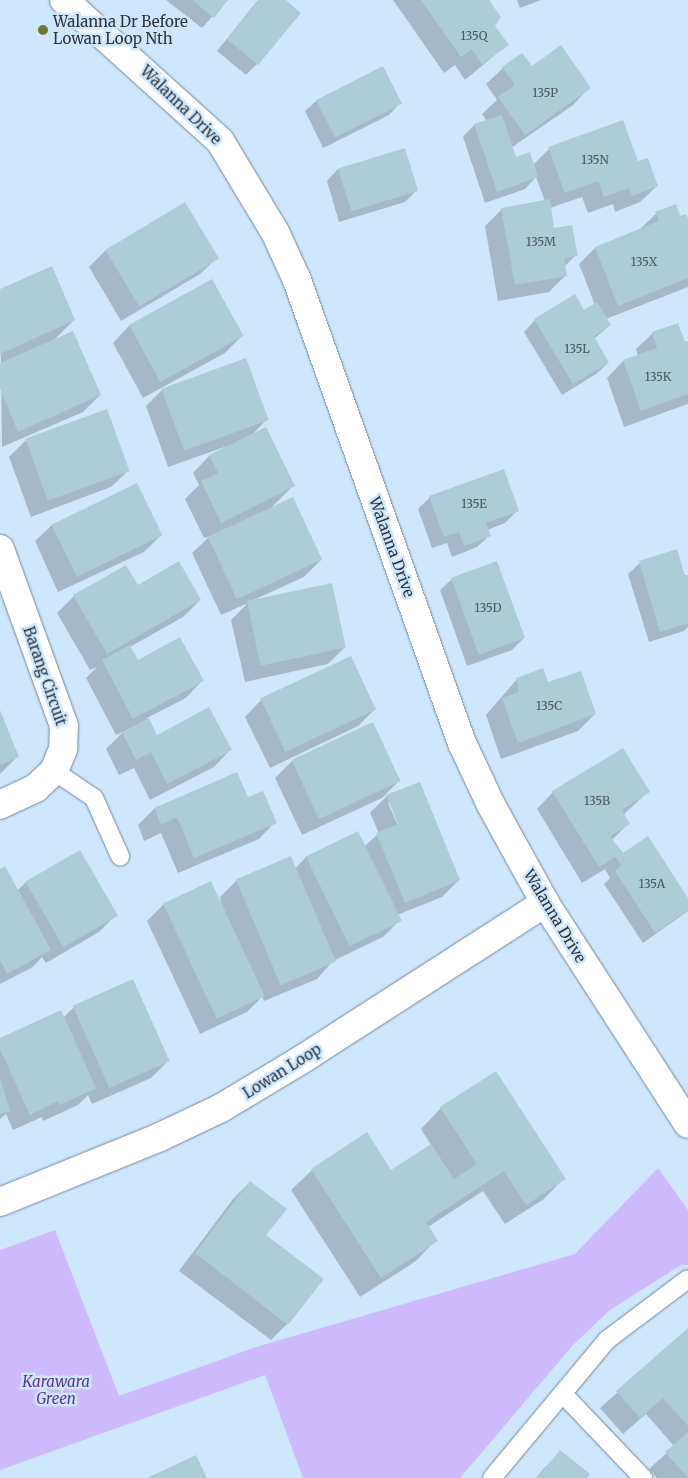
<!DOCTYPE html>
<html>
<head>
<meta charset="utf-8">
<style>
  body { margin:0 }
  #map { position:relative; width:688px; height:1478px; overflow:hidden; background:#cfe7fc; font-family:Merriweather,serif }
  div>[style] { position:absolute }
  .green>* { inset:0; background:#cebbfe }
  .shadow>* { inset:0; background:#0003 }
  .building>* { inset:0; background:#accdd8; transform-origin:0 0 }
  .roads { filter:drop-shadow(0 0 1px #73889b) drop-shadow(0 0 1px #73889b) }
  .service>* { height:18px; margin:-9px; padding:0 9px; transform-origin:9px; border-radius:9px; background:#fff }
  .minor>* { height:28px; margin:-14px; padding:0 14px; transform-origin:14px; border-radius:14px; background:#fff }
  .tertiary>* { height:28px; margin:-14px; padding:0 14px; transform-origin:14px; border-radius:14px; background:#fff }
  .dots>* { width:14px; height:14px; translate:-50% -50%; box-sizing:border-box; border:2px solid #cfe7fc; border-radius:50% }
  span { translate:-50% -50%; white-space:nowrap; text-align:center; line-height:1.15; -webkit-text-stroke:5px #cfe7fc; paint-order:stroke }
  .number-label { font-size:12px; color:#4b5a63 }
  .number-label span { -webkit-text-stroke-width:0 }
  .poi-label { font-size:15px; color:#2b343c }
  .left { translate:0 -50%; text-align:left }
  .street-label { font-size:15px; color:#2b343c }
  .park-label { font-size:15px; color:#5c3499; font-style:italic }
</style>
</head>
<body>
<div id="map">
  <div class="green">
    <i style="clip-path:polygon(658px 1168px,688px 1210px,688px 1265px,681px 1265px,610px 1310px,573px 1345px,460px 1478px,303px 1478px,265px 1375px,0 1470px,0 1250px,55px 1230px,119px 1396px,256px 1347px,575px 1254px)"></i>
  </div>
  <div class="shadow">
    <i style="clip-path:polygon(166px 0,227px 0,202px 28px)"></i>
    <i style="clip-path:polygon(258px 0,284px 0,257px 64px,246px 75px,217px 51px)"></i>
    <i style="clip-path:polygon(393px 0,487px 0,494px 26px,507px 45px,465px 80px,455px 65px,444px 73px)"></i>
    <i style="clip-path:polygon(517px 0,541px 0,520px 8px)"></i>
    <i style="clip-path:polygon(531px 67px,589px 88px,573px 105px,511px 148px,515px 158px,533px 165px,549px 149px,637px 163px,657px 186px,640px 202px,615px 212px,613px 204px,588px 213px,582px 197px,550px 208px,553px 229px,576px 255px,564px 267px,566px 275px,549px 292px,498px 301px,485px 226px,502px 209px,545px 201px,536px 177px,525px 189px,485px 203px,463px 137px,474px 125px,487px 121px,482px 114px,497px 100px,486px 84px,503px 68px)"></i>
    <i style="clip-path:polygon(317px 100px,400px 103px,389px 115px,323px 148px,305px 111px)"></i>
    <i style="clip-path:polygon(404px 149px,416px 191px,405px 202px,339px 222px,327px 181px,338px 169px)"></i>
    <i style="clip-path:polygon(656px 214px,688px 222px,688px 287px,606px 319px,610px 325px,594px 339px,608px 363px,596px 374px,562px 395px,524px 332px,535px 320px,584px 312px,595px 305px,579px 264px,595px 248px,639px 230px)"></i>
    <i style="clip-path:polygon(106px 250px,217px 258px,200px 274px,121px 321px,89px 267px)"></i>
    <i style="clip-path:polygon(212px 281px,242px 336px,225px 353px,143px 398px,113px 343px,129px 326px)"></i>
    <i style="clip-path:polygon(0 290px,74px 320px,53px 341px,100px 395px,83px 412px,2px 447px)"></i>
    <i style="clip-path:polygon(653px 333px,688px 342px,688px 404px,624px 427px,607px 378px,623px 361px,638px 356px,636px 349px)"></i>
    <i style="clip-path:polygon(162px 390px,267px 419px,251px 436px,293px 486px,272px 507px,321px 560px,304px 577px,251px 601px,344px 648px,328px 664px,245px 682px,231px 620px,248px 603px,221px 615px,192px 553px,209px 537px,204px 538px,185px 499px,199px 485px,193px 473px,209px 456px,236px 443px,168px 467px,146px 406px)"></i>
    <i style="clip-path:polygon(26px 440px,128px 471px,111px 487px,31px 517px,9px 457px)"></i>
    <i style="clip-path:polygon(430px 497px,517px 511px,505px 523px,487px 530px,489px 536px,477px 547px,452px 557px,447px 543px,432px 548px,418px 509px)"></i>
    <i style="clip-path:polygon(52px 525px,161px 535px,144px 552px,58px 592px,35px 541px)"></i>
    <i style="clip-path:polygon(640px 563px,688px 576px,688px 627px,684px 631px,649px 642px,628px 574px)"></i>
    <i style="clip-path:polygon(126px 567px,137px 587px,200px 600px,183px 617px,130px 647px,138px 661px,202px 681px,186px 698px,147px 718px,157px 736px,230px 750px,214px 767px,150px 800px,134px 768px,119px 775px,106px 749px,123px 732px,116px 735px,86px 678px,97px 667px,90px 670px,57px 613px,74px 596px)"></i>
    <i style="clip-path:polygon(452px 579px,524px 638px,512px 650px,467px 666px,440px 590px)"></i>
    <i style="clip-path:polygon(350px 658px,375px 709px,358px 726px,270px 768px,245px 717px,261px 700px)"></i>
    <i style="clip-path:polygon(517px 679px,548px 684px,595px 714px,578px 731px,501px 759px,486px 715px)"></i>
    <i style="clip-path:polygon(0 713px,17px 757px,0 774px)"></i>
    <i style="clip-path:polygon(292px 761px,399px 781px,382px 798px,302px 835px,275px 778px)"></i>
    <i style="clip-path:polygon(553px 792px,648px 792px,623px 815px,628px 824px,612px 840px,621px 853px,688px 900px,688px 911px,643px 943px,604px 884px,610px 878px,605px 869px,582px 883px,537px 809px)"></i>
    <i style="clip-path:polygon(evenodd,387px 796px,459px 880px,442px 897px,397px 915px,399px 921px,383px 937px,333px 961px,317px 979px,264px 1001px,262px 997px,247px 1012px,200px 1034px,147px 921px,164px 904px,222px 906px,220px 897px,237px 880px,295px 869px,306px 857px,357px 833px,364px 847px,379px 833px,370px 813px,387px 796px,388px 803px,391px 803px,402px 829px,400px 830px,388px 803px)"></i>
    <i style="clip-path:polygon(247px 799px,275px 822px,259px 839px,178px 873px,161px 833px,144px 841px,138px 825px,154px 809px)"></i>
    <i style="clip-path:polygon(0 870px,17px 891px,26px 882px,116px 915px,99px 932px,46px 963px,42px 957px,33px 967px,0 984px)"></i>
    <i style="clip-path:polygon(73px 1008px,168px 1061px,151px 1078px,92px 1104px,88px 1095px,78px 1105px,43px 1121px,42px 1117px,13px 1130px,6px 1114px,0 1119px,0 1039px,63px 1018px)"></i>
    <i style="clip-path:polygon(441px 1108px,564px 1178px,544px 1199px,505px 1224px,483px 1191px,428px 1227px,436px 1240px,416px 1261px,360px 1297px,291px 1190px,312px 1170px,366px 1134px,390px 1171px,431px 1145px,421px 1129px)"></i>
    <i style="clip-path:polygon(250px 1182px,287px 1324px,271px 1340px,179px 1271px,233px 1199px)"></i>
    <i style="clip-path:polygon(688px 1330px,688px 1478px,657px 1478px,649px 1469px,674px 1446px,646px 1414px,623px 1434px,600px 1408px)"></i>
    <i style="clip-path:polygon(561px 1452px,585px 1478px,536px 1478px,544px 1468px)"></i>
  </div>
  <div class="building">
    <i style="clip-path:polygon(192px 0,228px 0,214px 18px)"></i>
    <i style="clip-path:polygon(259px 0,286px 0,301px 13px,258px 65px,227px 39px)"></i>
    <i style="clip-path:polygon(421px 0,489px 0,501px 17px,495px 26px,509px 45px,482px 64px,472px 49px,461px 57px)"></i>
    <i style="clip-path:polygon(561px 45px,591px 88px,525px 135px,498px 97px,515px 85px,502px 67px,522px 53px,532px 66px)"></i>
    <i style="left:383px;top:66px;width:42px;height:75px;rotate:63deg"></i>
    <i style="clip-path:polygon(502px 115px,516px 157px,530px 152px,538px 177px,497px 192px,474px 124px)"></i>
    <i style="clip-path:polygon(623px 120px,638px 161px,648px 158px,658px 186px,632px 196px,629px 188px,604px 197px,598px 181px,565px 193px,548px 147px)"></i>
    <i style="left:405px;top:148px;width:45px;height:70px;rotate:73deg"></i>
    <i style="clip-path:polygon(550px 199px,554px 228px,572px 225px,578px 256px,564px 258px,567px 276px,515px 285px,501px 208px)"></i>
    <i style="left:185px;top:202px;width:66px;height:93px;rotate:59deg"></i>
    <i style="clip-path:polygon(676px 204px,680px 216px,686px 214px,688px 218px,688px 278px,618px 306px,595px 247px,659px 221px,655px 212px)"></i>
    <i style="clip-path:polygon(52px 266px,75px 320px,0 354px,0 289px)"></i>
    <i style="left:212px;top:279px;width:65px;height:95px;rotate:61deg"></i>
    <i style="clip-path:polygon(575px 294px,584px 310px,597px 302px,611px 325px,594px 336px,609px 363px,573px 384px,534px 319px)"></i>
    <i style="clip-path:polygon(678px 323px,685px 342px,688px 341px,688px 394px,641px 411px,623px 360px,657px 348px,652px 332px)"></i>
    <i style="clip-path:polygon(73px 331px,101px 395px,18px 432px,0 389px,0 363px)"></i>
    <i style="left:246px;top:358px;width:66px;height:90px;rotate:70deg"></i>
    <i style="left:107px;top:409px;width:66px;height:87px;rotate:70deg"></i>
    <i style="clip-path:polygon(266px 427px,295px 486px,221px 523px,201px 481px,218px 473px,209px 455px)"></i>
    <i style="clip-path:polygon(504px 469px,519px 511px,486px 523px,491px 536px,464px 546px,459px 532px,444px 537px,429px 496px)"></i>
    <i style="left:137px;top:483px;width:58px;height:95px;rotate:64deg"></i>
    <i style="left:293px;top:497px;width:69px;height:94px;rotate:65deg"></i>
    <i style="clip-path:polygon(677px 549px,685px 576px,688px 575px,688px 623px,660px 632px,639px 561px)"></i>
    <i style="clip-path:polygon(179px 561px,201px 600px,107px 654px,73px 595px,126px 565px,138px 585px)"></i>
    <i style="left:497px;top:561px;width:82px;height:49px;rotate:70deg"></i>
    <i style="left:332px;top:583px;width:66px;height:87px;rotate:78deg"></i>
    <i style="clip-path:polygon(180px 637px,204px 681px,133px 719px,102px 660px,130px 645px,138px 660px)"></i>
    <i style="left:351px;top:656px;width:59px;height:100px;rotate:65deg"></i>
    <i style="clip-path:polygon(543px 668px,548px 682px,581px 671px,596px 714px,518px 743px,502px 698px,519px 692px,516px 678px)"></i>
    <i style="clip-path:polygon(209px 707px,232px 750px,167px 784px,151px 752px,136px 760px,122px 732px,149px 718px,157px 735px)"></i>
    <i style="clip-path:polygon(0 710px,19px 757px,0 765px)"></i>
    <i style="left:373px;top:722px;width:65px;height:90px;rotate:65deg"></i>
    <i style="clip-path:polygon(623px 748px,650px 792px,622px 810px,630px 824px,610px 836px,623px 853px,648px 836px,688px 898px,688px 910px,655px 933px,615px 871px,621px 866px,616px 857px,599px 867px,552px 791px)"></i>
    <i style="clip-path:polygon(237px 772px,248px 797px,263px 791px,277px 823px,194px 858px,177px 817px,161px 825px,154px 808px)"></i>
    <i style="clip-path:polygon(420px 782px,460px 880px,405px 903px,376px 833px,398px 824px,386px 795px)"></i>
    <i style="left:358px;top:831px;width:100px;height:58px;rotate:64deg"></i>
    <i style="left:80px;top:850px;width:76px;height:63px;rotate:60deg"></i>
    <i style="left:291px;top:856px;width:115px;height:60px;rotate:67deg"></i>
    <i style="clip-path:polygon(5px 866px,51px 950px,7px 974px,0 960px,0 869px)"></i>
    <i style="left:211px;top:881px;width:127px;height:53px;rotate:65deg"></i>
    <i style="left:133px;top:979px;width:90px;height:66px;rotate:66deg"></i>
    <i style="clip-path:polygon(61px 1010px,96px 1088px,60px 1105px,58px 1101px,30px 1115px,0 1049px,0 1038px)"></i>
    <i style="clip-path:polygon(496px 1071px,566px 1179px,526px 1205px,504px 1171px,426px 1222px,438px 1241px,381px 1278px,311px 1169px,367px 1132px,391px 1170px,431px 1144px,454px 1179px,477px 1164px,440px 1107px)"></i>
    <i style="clip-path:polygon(0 1078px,10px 1111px,0 1114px)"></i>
    <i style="clip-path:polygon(250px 1181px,287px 1209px,266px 1235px,324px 1279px,288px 1325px,195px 1253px)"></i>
    <i style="clip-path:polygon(688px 1328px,688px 1426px,663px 1398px,640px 1418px,616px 1391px)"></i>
    <i style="clip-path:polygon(688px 1432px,688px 1478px,665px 1452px)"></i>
    <i style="clip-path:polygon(560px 1450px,590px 1474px,587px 1478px,537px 1478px)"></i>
    <i style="clip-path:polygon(196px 1455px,207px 1478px,147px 1478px)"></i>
  </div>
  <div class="roads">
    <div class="service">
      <i style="left:54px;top:771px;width:48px;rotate:34deg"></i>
      <i style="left:94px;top:798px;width:64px;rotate:65.9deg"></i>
      <i style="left:563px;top:1394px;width:116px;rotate:46.4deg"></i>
      <i style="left:492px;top:1478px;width:180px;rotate:-50.2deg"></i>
      <i style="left:607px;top:1340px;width:101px;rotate:-37deg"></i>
    </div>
    <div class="minor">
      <i style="left:0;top:549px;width:188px;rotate:70.1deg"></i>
      <i style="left:64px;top:726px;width:23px;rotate:92deg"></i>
      <i style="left:63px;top:749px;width:24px;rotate:112deg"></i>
      <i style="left:54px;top:771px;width:25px;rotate:137deg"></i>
      <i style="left:36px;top:788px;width:40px;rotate:155deg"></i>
      <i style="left:0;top:1202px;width:173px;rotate:-22.1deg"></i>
      <i style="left:160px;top:1137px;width:68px;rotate:-25.4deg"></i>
      <i style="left:221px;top:1108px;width:90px;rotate:-30.9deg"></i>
      <i style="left:298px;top:1062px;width:294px;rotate:-32.8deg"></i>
    </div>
    <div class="tertiary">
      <i style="left:64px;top:0;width:210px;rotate:42.1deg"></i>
      <i style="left:220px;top:141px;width:106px;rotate:58.9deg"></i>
      <i style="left:275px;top:232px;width:53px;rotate:65.4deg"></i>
      <i style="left:297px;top:280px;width:492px;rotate:70.4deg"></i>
      <i style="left:462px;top:743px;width:68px;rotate:64.9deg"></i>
      <i style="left:491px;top:805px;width:112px;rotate:61.1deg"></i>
      <i style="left:545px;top:903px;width:263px;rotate:57.1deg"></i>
    </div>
  </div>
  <div class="dots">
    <i style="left:43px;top:30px;background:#6d7a26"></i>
  </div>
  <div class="number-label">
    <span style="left:474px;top:36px">135Q</span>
    <span style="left:545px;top:93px">135P</span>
    <span style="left:595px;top:160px">135N</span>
    <span style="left:541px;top:242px">135M</span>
    <span style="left:644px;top:262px">135X</span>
    <span style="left:577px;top:349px">135L</span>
    <span style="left:658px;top:377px">135K</span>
    <span style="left:474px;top:504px">135E</span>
    <span style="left:488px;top:608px">135D</span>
    <span style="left:549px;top:706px">135C</span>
    <span style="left:597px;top:801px">135B</span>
    <span style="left:652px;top:884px">135A</span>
  </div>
  <div class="poi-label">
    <span class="left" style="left:53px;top:30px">Walanna Dr Before<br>Lowan Loop Nth</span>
  </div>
  <div class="street-label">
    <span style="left:181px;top:105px;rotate:44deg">Walanna Drive</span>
    <span style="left:392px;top:547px;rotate:70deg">Walanna Drive</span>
    <span style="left:45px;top:676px;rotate:71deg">Barang Circuit</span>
    <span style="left:555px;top:916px;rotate:59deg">Walanna Drive</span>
    <span style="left:282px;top:1071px;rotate:-32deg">Lowan Loop</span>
  </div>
  <div class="park-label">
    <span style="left:56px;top:1390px">Karawara<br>Green</span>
  </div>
</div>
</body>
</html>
